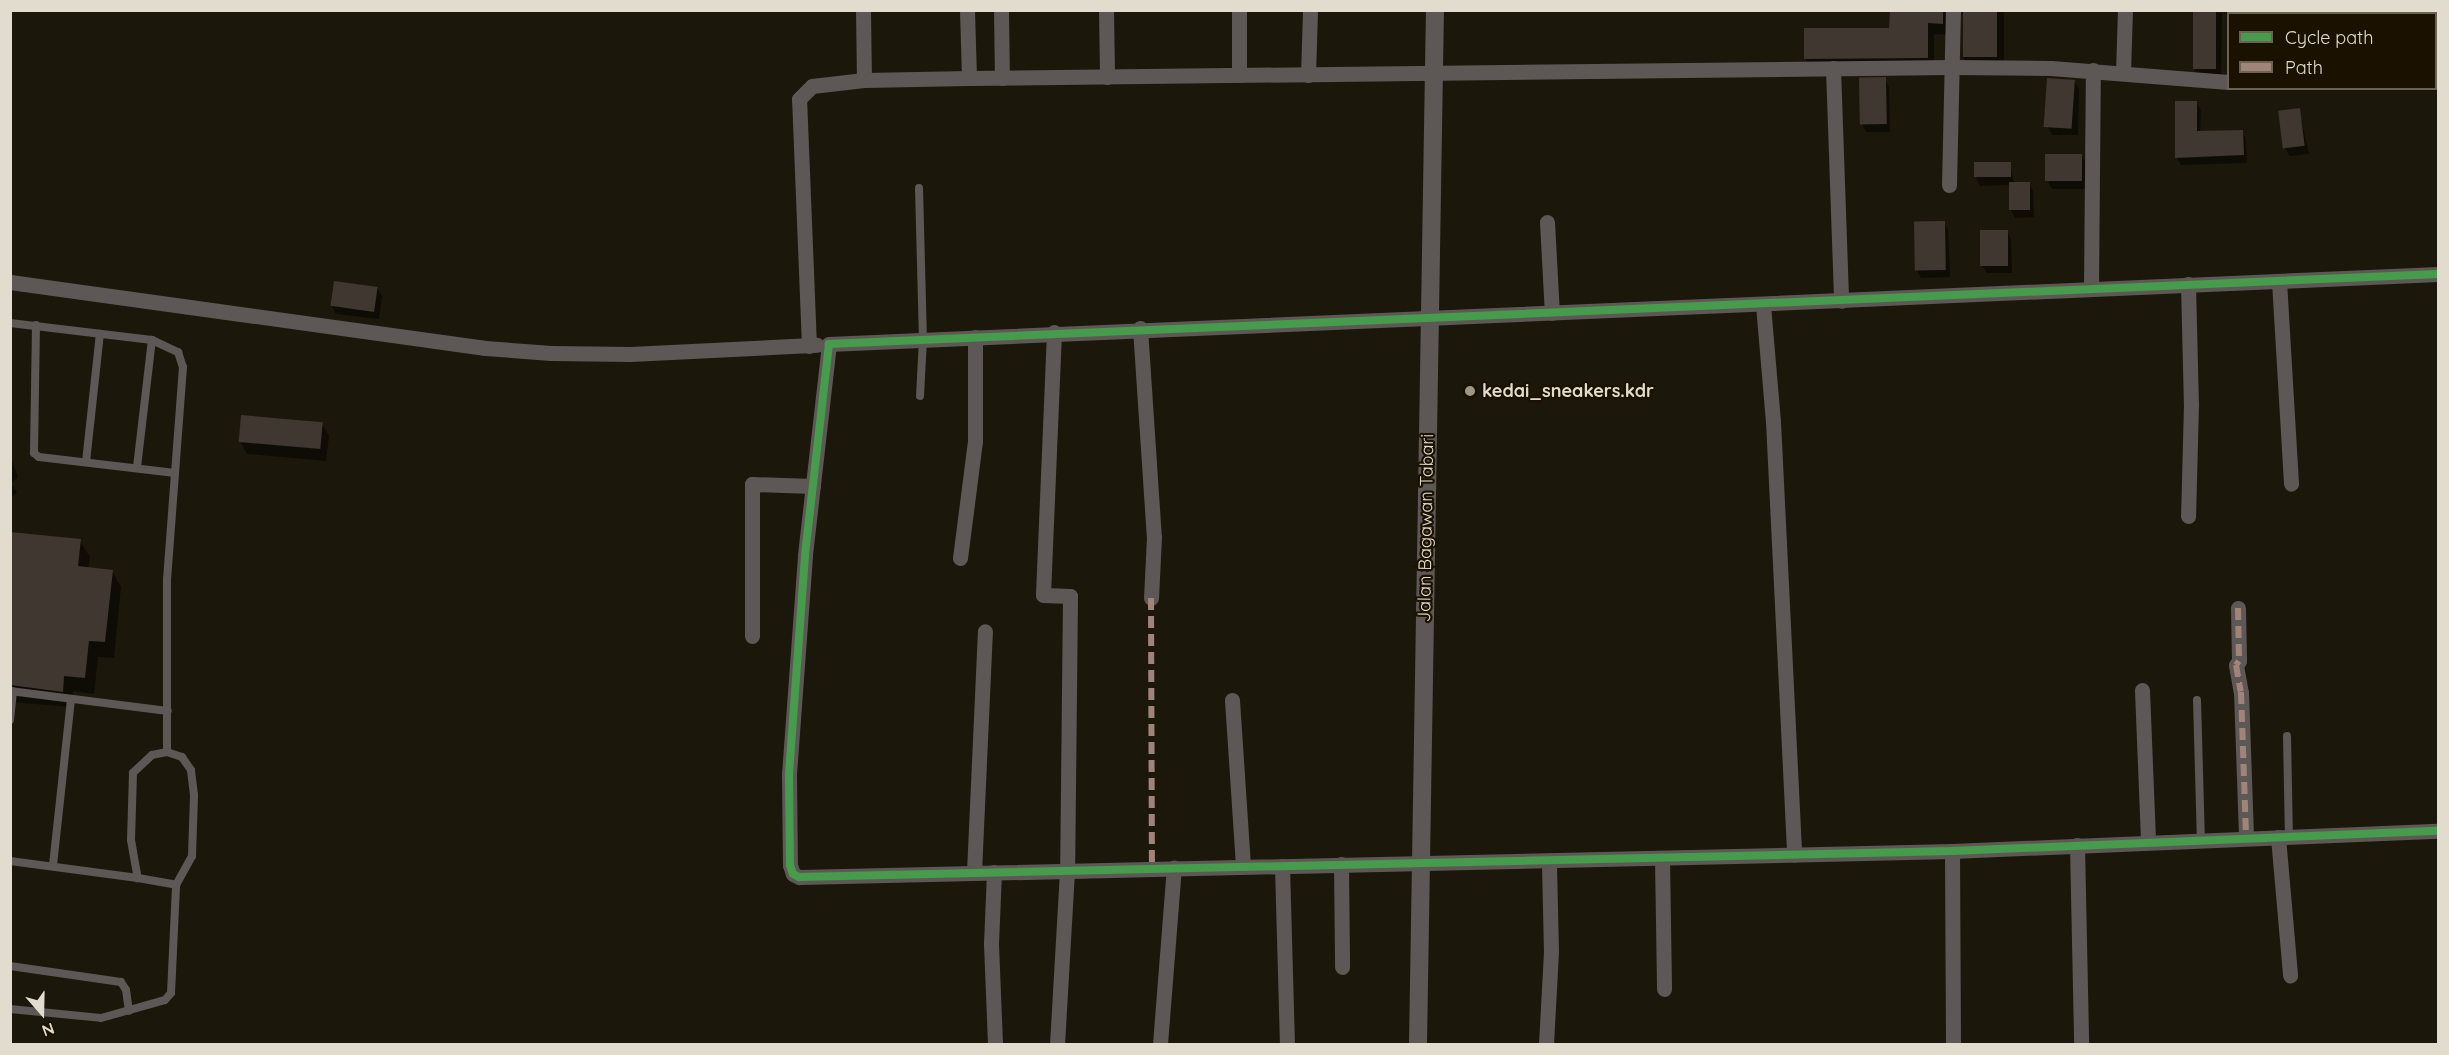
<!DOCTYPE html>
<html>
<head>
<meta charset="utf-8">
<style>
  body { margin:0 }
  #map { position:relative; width:2449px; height:1055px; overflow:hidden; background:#1c170b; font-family:Quicksand,sans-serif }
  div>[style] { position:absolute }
  .shadow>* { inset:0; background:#0007 }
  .building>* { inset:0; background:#3f3730; transform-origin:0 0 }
  .service>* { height:8px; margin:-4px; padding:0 4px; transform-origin:4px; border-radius:4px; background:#5d5856 }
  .minor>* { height:15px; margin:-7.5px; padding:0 7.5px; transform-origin:7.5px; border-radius:7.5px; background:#5d5856 }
  .tertiary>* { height:18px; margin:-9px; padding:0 9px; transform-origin:9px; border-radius:9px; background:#5d5856 }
  .quiet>* { height:6px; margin-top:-3px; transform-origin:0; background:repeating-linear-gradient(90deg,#a18479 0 12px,transparent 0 18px) }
  .cycleway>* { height:8px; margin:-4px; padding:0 4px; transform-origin:4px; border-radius:4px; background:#469c4c }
  .dots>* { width:16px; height:16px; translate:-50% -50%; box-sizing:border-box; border:3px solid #1a1100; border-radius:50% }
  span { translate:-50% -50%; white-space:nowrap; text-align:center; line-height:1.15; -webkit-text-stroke:4.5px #1a1100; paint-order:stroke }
  .poi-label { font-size:18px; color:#e2dcce; font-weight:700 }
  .left { translate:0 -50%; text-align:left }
  .street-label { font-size:18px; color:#e2dcce }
  .frame { position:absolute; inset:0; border:12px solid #e2dcce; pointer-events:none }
  .legend { position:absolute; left:2227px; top:12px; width:210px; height:78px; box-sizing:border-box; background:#1a1100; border:2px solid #6a6252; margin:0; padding:8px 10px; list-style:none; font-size:18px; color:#e2dcce }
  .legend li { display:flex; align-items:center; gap:12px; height:30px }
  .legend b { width:30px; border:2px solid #6a6252 }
  .north { position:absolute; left:12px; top:983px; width:60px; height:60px; -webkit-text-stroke:4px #1a1100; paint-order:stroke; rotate:160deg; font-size:16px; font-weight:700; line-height:24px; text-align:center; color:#e2dcce }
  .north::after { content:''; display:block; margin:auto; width:21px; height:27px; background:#e2dcce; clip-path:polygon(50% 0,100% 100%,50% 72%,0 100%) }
</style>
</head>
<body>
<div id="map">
  <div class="shadow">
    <i style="clip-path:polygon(1891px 10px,2004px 10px,2004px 69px,1970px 68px,1963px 57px,1964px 15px,1960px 11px,1949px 35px,1934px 34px,1934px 68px,1812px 70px,1805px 58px,1891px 30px)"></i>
    <i style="clip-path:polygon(2195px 10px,2222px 13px,2221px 83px,2201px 81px,2194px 69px)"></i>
    <i style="clip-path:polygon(2304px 10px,2304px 14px,2270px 11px,2270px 10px)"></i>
    <i style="clip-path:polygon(1885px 79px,1889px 87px,1890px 132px,1866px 132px,1862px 124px)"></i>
    <i style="clip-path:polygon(2074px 81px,2079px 89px,2078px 135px,2052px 135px,2048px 127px)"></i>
    <i style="clip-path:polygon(2196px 102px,2201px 110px,2200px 133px,2242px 131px,2246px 139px,2247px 163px,2181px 165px,2176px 157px)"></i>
    <i style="clip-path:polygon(2299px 109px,2309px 154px,2290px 156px,2285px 149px)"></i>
    <i style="clip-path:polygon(2082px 156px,2086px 164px,2086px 189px,2052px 189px,2048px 182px)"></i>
    <i style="clip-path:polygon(2010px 163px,2014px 184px,2029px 184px,2033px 191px,2034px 217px,2015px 218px,2011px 210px,2010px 185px,1980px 186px,1976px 178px)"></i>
    <i style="clip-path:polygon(1944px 222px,1948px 230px,1950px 277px,1921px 278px,1917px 270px)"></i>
    <i style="clip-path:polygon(2007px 231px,2011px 239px,2012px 273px,1987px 273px,1982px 266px)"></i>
    <i style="clip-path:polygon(377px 288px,382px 296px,379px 319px,336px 314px,332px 306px)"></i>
    <i style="clip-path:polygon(322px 424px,329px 436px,326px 461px,247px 454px,240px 441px)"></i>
    <i style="clip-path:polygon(10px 455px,18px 477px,11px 483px,17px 493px,10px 498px)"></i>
    <i style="clip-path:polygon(10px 534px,80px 541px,90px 557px,88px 569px,112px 571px,121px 587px,114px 658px,98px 657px,94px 694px,73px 691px,71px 707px,10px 702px)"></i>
  </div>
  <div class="building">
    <i style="clip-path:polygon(1890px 10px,1943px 10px,1943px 24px,1928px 23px,1928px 58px,1804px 59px,1804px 28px,1889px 28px)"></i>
    <i style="left:1963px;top:10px;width:34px;height:47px"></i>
    <i style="left:2193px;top:10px;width:23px;height:59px"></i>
    <i style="left:1886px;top:77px;width:47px;height:27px;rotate:89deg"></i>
    <i style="left:2047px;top:78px;width:28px;height:49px;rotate:4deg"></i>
    <i style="clip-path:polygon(2175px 101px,2197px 101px,2197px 131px,2243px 130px,2244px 155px,2175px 158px)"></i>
    <i style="left:2300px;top:108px;width:38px;height:22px;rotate:83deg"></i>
    <i style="left:2082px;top:154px;width:27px;height:37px;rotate:90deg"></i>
    <i style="left:2011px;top:162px;width:15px;height:37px;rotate:90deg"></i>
    <i style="left:2030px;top:182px;width:28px;height:21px;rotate:90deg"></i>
    <i style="left:1945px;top:221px;width:49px;height:31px;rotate:89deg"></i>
    <i style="left:1980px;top:230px;width:28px;height:36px"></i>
    <i style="left:334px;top:281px;width:44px;height:25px;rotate:8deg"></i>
    <i style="left:241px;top:415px;width:82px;height:27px;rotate:5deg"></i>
    <i style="clip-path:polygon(10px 532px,81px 539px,78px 566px,113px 570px,105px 642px,89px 641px,85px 678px,64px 676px,63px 692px,10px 685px)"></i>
  </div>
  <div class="service">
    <i style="left:919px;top:188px;width:151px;rotate:88.5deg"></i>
    <i style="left:923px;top:339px;width:57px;rotate:93deg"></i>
    <i style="left:10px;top:323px;width:143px;rotate:6.8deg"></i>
    <i style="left:152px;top:340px;width:29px;rotate:25deg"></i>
    <i style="left:178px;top:352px;width:16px;rotate:72deg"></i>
    <i style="left:183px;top:367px;width:213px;rotate:94.3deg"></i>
    <i style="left:167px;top:579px;width:173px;rotate:90deg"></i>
    <i style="left:36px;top:325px;width:128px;rotate:90.9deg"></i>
    <i style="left:34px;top:453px;width:6px;rotate:39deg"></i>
    <i style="left:39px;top:457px;width:137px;rotate:6.7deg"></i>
    <i style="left:86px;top:462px;width:129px;rotate:-83.8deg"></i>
    <i style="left:137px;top:467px;width:128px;rotate:-83.3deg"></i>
    <i style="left:10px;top:691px;width:159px;rotate:7.2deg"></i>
    <i style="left:2197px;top:700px;width:139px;rotate:88.4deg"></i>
    <i style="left:10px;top:720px;width:29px;rotate:-84deg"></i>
    <i style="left:2287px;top:736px;width:100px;rotate:88.9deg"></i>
    <i style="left:10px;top:861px;width:129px;rotate:7.6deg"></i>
    <i style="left:53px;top:865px;width:167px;rotate:-83.8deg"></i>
    <i style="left:10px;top:966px;width:112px;rotate:8.2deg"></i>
    <i style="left:121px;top:982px;width:9px;rotate:58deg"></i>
    <i style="left:126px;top:990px;width:21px;rotate:82deg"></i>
    <i style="left:10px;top:1009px;width:91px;rotate:5.6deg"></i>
    <i style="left:101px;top:1018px;width:66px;rotate:-15.7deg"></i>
    <i style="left:165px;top:1000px;width:9px;rotate:-49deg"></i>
    <i style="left:171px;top:993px;width:108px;rotate:-87.3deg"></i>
    <i style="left:176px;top:885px;width:33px;rotate:-61deg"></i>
    <i style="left:192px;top:856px;width:61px;rotate:-88.1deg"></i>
    <i style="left:194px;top:795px;width:25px;rotate:-97deg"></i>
    <i style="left:191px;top:770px;width:16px;rotate:-125deg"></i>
    <i style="left:182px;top:757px;width:16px;rotate:-162deg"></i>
    <i style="left:167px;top:752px;width:15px;rotate:169deg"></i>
    <i style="left:152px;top:755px;width:26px;rotate:137deg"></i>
    <i style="left:133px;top:773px;width:67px;rotate:91.7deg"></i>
    <i style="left:131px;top:840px;width:39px;rotate:80deg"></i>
    <i style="left:138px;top:878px;width:39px;rotate:10deg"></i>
  </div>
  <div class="minor">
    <i style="left:863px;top:10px;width:70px;rotate:89.2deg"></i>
    <i style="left:967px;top:10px;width:68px;rotate:88.3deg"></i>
    <i style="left:1001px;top:10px;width:68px;rotate:89.2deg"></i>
    <i style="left:1106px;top:10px;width:67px;rotate:89.1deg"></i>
    <i style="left:1239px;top:10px;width:65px;rotate:90deg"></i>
    <i style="left:1833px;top:68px;width:233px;rotate:88deg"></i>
    <i style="left:2123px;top:73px;width:63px;rotate:-88.2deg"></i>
    <i style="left:1308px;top:75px;width:65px;rotate:-88.2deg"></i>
    <i style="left:1949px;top:185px;width:175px;rotate:-88.7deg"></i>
    <i style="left:1547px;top:222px;width:91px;rotate:86.9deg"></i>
    <i style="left:2438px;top:274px;width:1611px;rotate:177.51deg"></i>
    <i style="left:829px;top:344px;width:213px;rotate:96.5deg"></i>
    <i style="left:805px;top:556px;width:219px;rotate:94.2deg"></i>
    <i style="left:789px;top:774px;width:91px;rotate:89.4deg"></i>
    <i style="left:790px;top:865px;width:9px;rotate:72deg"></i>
    <i style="left:793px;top:874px;width:7px;rotate:27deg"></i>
    <i style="left:799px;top:877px;width:1153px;rotate:-1.29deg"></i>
    <i style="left:1952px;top:851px;width:486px;rotate:-2.4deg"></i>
    <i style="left:2279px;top:281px;width:203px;rotate:86.6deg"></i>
    <i style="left:10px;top:282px;width:480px;rotate:7.9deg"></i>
    <i style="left:485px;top:348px;width:66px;rotate:4.3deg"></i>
    <i style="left:551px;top:353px;width:79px;rotate:0.7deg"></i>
    <i style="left:630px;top:354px;width:187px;rotate:-2.8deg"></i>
    <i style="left:2188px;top:284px;width:120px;rotate:88.6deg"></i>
    <i style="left:2191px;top:404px;width:112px;rotate:91.5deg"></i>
    <i style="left:2091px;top:288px;width:218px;rotate:-89.5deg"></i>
    <i style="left:1763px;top:305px;width:116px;rotate:85.1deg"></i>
    <i style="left:1773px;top:421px;width:434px;rotate:87.2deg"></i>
    <i style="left:1140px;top:328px;width:209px;rotate:86.2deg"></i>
    <i style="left:1154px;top:537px;width:61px;rotate:92.8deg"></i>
    <i style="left:1054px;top:332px;width:263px;rotate:92.4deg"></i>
    <i style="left:1043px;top:595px;width:27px;rotate:2deg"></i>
    <i style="left:1070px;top:596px;width:275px;rotate:90.6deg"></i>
    <i style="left:1067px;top:871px;width:173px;rotate:93.3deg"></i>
    <i style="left:809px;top:346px;width:247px;rotate:-92.3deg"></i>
    <i style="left:799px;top:99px;width:18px;rotate:-45deg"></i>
    <i style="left:812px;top:86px;width:52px;rotate:-6.6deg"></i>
    <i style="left:864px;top:80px;width:105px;rotate:-1.1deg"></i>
    <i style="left:969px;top:78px;width:982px;rotate:-0.64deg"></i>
    <i style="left:1951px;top:67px;width:100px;rotate:0.6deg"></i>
    <i style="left:2051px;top:68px;width:178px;rotate:4.5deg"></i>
    <i style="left:960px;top:558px;width:118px;rotate:-82.7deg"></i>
    <i style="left:975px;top:441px;width:104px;rotate:-90deg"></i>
    <i style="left:2238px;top:608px;width:53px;rotate:88.9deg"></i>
    <i style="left:2239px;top:661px;width:5px;rotate:127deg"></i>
    <i style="left:2236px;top:665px;width:27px;rotate:80deg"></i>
    <i style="left:2241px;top:692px;width:146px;rotate:88deg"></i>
    <i style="left:752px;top:636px;width:152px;rotate:-90deg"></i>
    <i style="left:752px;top:484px;width:61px;rotate:1.9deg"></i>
    <i style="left:2142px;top:690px;width:151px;rotate:87.7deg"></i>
    <i style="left:1232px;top:700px;width:167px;rotate:86.2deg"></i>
    <i style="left:2278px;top:837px;width:139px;rotate:85deg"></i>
    <i style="left:2077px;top:845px;width:199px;rotate:88.8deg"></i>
    <i style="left:1952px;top:851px;width:193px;rotate:89.7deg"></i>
    <i style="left:1662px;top:858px;width:131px;rotate:89.1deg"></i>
    <i style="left:1341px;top:864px;width:103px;rotate:89.4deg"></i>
    <i style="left:1282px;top:866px;width:178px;rotate:88.4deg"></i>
    <i style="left:974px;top:872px;width:241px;rotate:-87.4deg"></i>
    <i style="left:994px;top:872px;width:72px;rotate:92.4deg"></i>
    <i style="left:991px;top:944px;width:100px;rotate:87.7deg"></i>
    <i style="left:1160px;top:1044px;width:177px;rotate:-85.5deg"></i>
    <i style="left:1546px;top:1044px;width:92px;rotate:-86.9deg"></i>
    <i style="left:1551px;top:952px;width:90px;rotate:-91.3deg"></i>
  </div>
  <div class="tertiary">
    <i style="left:1418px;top:1044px;width:1034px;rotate:-89.06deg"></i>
  </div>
  <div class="quiet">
    <i style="left:1151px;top:598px;width:271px;rotate:89.8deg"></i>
    <i style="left:2238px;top:608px;width:53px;rotate:88.9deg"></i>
    <i style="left:2239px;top:661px;width:5px;rotate:127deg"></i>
    <i style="left:2236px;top:665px;width:27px;rotate:80deg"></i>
    <i style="left:2241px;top:692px;width:146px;rotate:88deg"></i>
  </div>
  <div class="cycleway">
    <i style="left:2438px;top:274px;width:1611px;rotate:177.51deg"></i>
    <i style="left:829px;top:344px;width:213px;rotate:96.5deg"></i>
    <i style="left:805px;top:556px;width:219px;rotate:94.2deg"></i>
    <i style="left:789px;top:774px;width:91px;rotate:89.4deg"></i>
    <i style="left:790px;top:865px;width:9px;rotate:72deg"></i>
    <i style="left:793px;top:874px;width:7px;rotate:27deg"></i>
    <i style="left:799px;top:877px;width:1153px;rotate:-1.29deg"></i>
    <i style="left:1952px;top:851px;width:486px;rotate:-2.4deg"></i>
  </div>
  <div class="dots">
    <i style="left:1470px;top:391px;background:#9d978a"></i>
  </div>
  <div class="poi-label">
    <span class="left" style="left:1482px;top:391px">kedai_sneakers.kdr</span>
  </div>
  <div class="street-label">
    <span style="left:1426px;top:528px;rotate:-89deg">Jalan Bagawan Tabari</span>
  </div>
  <div class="frame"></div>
  <ul class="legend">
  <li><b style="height:8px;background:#469c4c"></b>Cycle path</li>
  <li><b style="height:8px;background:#a18479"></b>Path</li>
  </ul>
  <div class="north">N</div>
</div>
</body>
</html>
